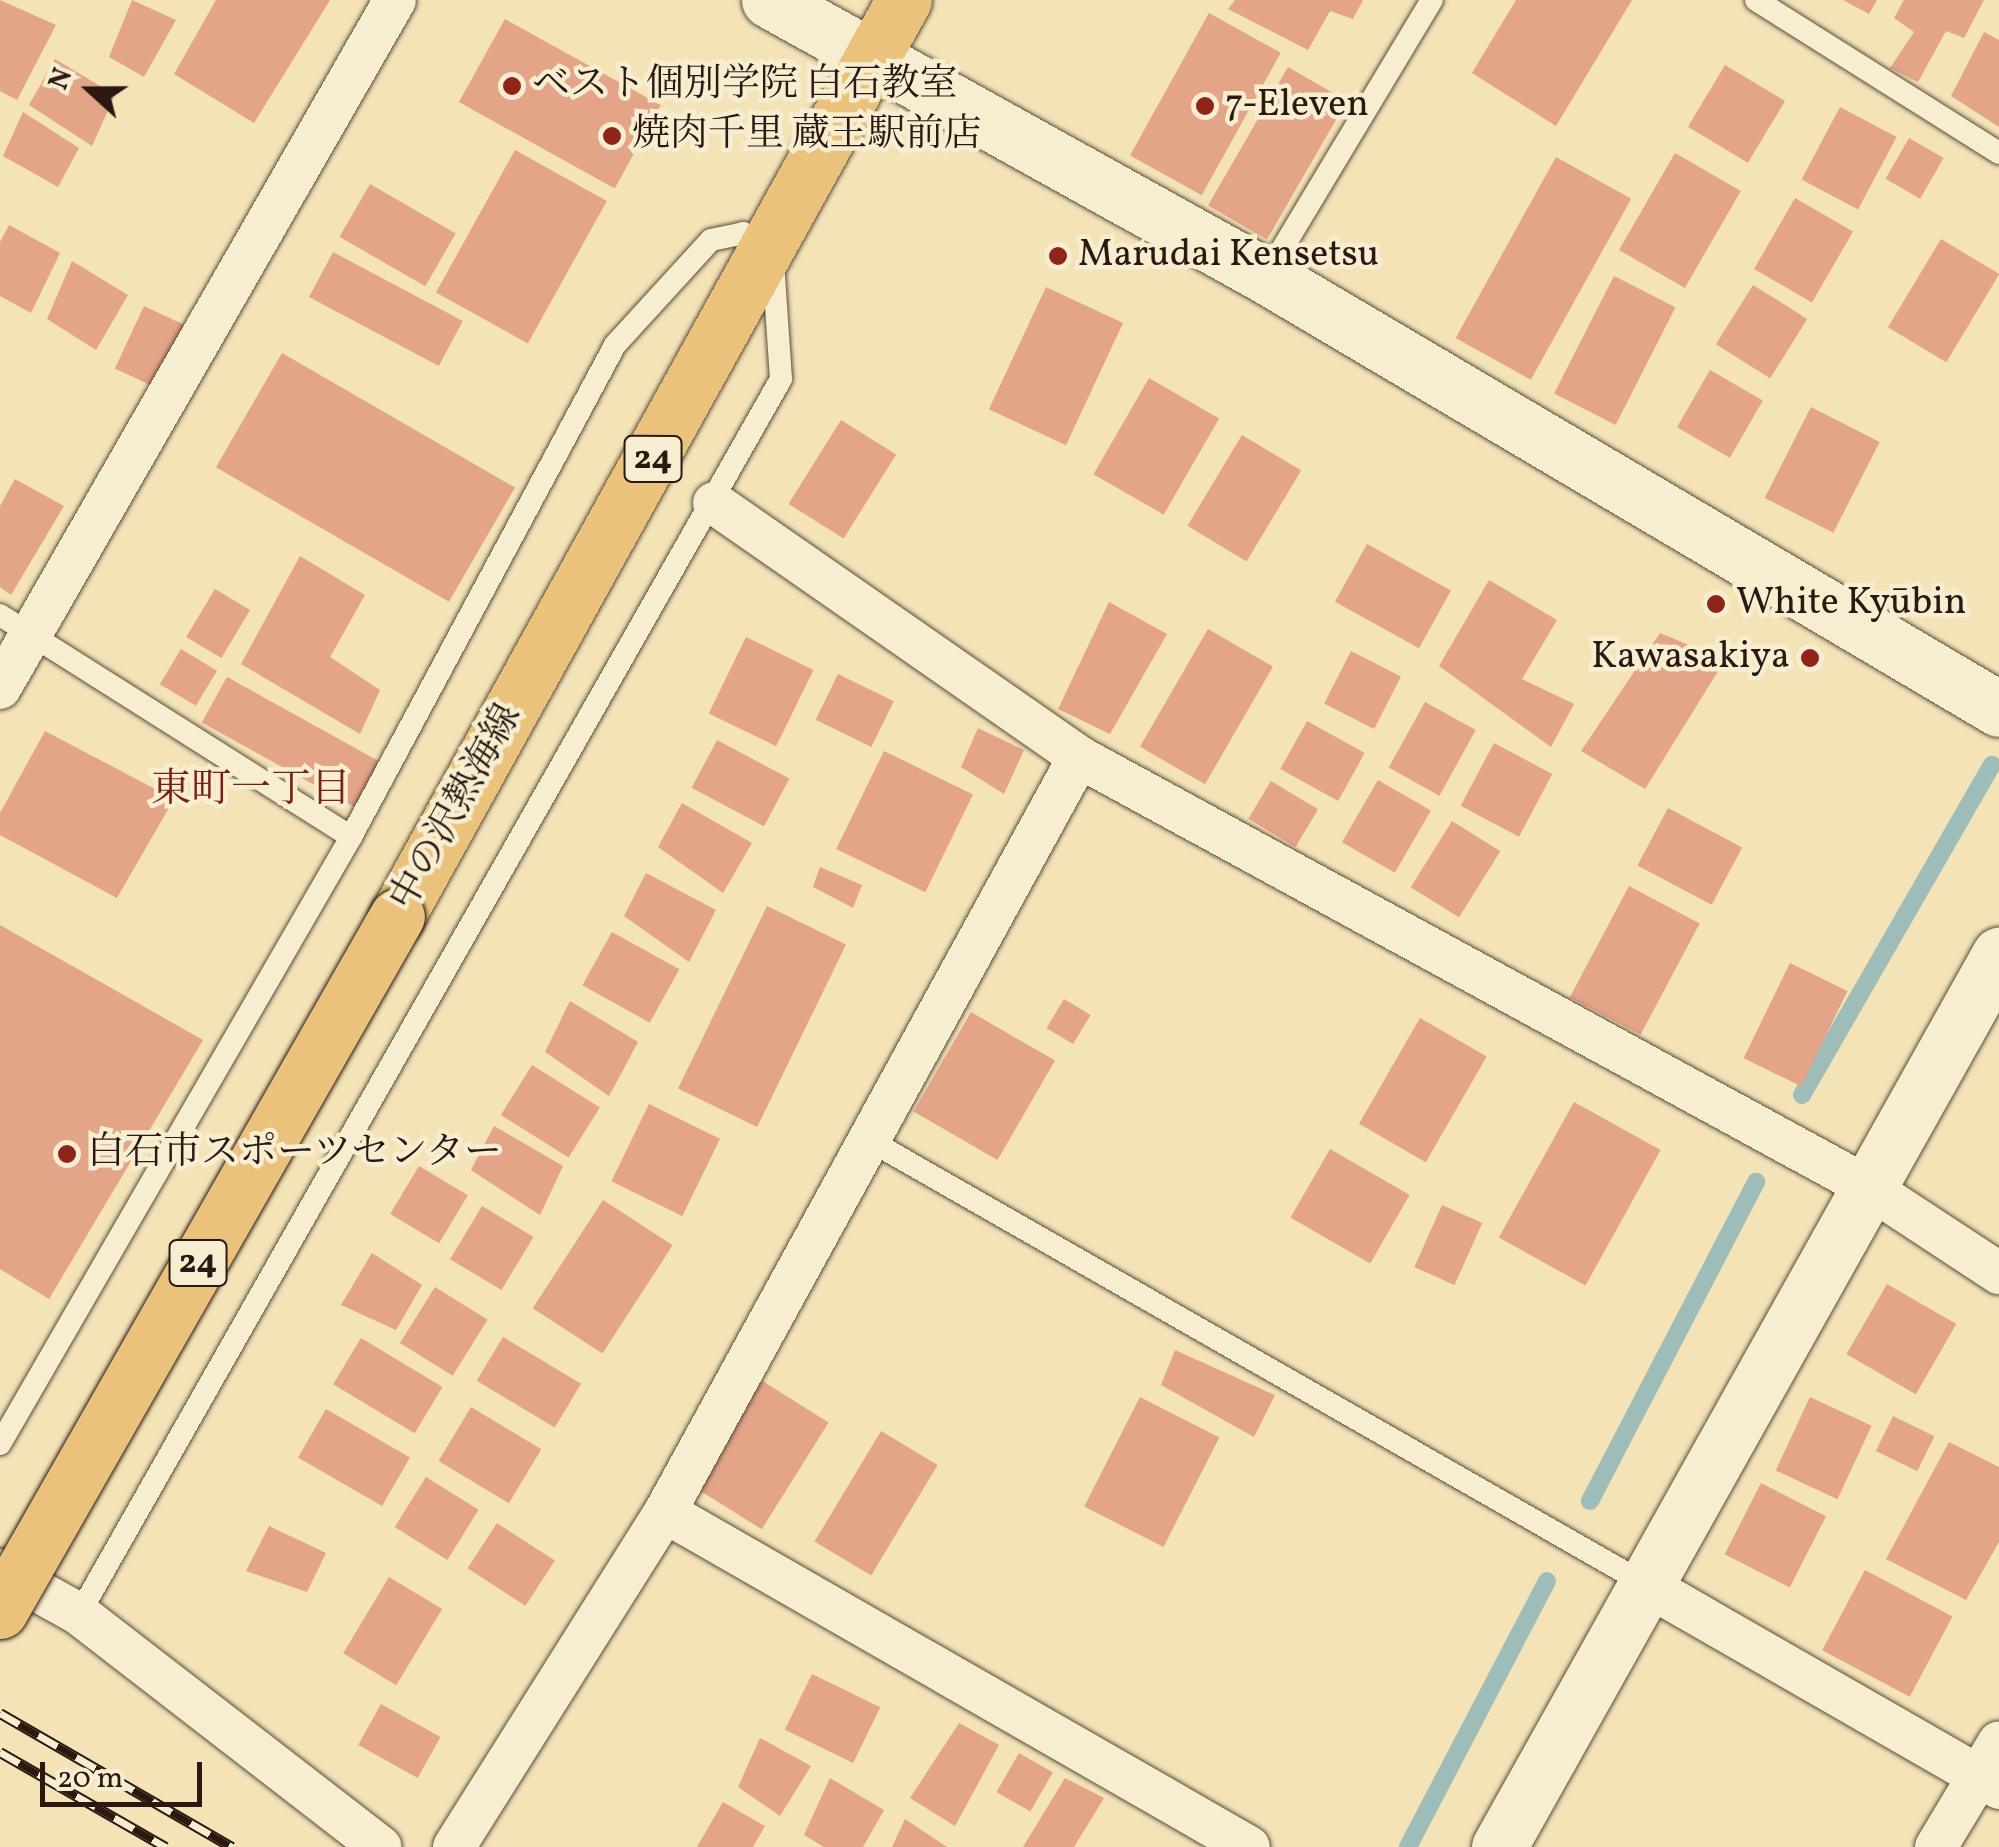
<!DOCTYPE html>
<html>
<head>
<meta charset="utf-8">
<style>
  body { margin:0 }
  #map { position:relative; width:1999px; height:1847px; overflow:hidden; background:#f3e3b7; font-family:Vollkorn,"Noto Serif JP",serif }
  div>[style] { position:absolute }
  .stream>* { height:18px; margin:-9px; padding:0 9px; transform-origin:9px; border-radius:9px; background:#9ebcb8 }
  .building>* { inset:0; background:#e3a487; transform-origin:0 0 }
  .roads { filter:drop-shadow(0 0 2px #5c4b3a) drop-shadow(0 0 2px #5c4b3a) }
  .lane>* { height:22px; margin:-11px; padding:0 11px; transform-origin:11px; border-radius:11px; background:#f7edd0 }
  .street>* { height:42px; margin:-21px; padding:0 21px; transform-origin:21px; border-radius:21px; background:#f7edd0 }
  .secondary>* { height:55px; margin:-27.5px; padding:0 27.5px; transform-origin:27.5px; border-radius:27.5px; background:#f7edd0 }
  .primary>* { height:55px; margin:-27.5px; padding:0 27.5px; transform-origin:27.5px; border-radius:27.5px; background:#eac27c }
  .rail>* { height:11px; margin-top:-5.5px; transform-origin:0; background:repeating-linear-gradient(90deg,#f7edd0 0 22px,#2a1811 0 44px); box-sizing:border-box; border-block:2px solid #2a1811 }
  .bridges { filter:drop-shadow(0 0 2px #2a1811) drop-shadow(0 0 2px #2a1811) }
  .primary-bridge>* { height:55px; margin:-27.5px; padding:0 27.5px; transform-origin:27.5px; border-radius:27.5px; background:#eac27c }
  .dots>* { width:28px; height:28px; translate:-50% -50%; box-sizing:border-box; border:5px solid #f7edd0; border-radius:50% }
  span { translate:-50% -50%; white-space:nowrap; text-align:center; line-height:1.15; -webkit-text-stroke:9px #f7edd0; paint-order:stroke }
  .shield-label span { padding:2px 8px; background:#f7edd0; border:2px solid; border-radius:8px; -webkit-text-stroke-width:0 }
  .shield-label { font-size:35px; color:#2a1811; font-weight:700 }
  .poi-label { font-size:38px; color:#2a1811 }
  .left { translate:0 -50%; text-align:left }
  .right { translate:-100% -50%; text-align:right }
  .street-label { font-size:38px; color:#2a1811 }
  .neighbourhood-label { font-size:40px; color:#7a1f14 }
  .north { position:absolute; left:40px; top:40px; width:100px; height:100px; -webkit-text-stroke:8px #f7edd0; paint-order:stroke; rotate:291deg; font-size:28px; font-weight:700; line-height:40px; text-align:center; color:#2a1811 }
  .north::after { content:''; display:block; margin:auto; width:35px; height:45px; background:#2a1811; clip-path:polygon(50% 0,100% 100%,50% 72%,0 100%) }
  .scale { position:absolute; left:40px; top:1762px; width:162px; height:45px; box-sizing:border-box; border:5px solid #2a1811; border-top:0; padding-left:12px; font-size:30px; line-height:35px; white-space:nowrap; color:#2a1811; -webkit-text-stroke:8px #f7edd0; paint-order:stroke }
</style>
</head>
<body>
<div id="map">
  <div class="stream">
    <i style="left:1802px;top:1095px;width:381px;rotate:-60.1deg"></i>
    <i style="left:1590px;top:1501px;width:360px;rotate:-62.5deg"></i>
    <i style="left:1408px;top:1847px;width:300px;rotate:-62.4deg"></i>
  </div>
  <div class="building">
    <i style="clip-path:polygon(0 0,56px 25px,17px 100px,0 91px)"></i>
    <i style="clip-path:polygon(132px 0,176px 20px,144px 77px,109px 57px)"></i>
    <i style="clip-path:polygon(216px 0,330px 0,254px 123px,174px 74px)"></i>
    <i style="clip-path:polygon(1235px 0,1363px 0,1353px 19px,1330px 11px,1308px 50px,1228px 9px)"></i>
    <i style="clip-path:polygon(1516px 0,1632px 0,1556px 126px,1472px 73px)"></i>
    <i style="clip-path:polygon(1843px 0,1877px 0,1869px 14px)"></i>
    <i style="clip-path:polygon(1904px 0,1984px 0,1964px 38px,1946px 31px,1918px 82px,1890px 68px,1914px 32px,1894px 18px)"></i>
    <i style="left:1209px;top:13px;width:82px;height:163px;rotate:29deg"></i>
    <i style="left:505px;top:19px;width:178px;height:95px;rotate:29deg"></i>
    <i style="clip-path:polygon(1984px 32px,1999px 40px,1999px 127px,1951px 96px)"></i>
    <i style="clip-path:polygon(55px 59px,115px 95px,92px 146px,29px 105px)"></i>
    <i style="left:1725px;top:65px;width:70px;height:72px;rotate:31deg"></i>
    <i style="left:1288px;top:67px;width:68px;height:160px;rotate:30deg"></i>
    <i style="left:1840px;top:107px;width:64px;height:82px;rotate:28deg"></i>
    <i style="clip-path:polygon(23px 112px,79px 148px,58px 187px,3px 156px)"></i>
    <i style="left:1909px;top:138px;width:40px;height:47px;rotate:30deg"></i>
    <i style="left:515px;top:150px;width:105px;height:163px;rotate:29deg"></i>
    <i style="left:1675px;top:153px;width:76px;height:112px;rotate:30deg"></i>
    <i style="left:1556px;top:157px;width:86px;height:207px;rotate:29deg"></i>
    <i style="left:370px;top:184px;width:99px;height:61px;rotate:30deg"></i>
    <i style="left:1795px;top:198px;width:67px;height:82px;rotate:30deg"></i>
    <i style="clip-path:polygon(9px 225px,60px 253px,31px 313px,0 296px,0 242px)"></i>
    <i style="left:1941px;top:239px;width:68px;height:103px;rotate:31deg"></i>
    <i style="left:333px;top:252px;width:147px;height:51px;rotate:28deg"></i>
    <i style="clip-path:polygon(72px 261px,128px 295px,96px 350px,47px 319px)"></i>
    <i style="left:1614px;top:276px;width:69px;height:132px;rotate:27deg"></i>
    <i style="left:1753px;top:285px;width:64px;height:70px;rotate:32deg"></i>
    <i style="left:1046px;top:287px;width:85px;height:135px;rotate:25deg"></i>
    <i style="left:144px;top:306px;width:62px;height:69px;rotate:25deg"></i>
    <i style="left:282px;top:353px;width:269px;height:132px;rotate:30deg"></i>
    <i style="left:1710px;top:370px;width:61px;height:66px;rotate:30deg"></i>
    <i style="left:1149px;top:378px;width:81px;height:111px;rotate:30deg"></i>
    <i style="left:1811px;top:407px;width:77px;height:102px;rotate:27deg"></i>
    <i style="left:841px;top:420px;width:65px;height:99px;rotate:32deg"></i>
    <i style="left:1242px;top:435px;width:69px;height:106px;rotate:31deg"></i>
    <i style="clip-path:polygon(15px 479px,64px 506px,11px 595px,0 587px,0 506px)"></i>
    <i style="left:1367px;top:544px;width:96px;height:66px;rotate:29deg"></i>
    <i style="clip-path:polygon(300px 556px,365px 595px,330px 657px,380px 690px,360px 734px,241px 664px)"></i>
    <i style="clip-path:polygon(1489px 580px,1557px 620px,1522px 679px,1574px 704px,1551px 747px,1439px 666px)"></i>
    <i style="left:215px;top:589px;width:41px;height:56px;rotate:31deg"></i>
    <i style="clip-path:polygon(1109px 602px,1167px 634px,1110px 734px,1058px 709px)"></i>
    <i style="left:1208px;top:629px;width:75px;height:136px;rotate:30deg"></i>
    <i style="clip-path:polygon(1660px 633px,1725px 660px,1645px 789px,1581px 751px)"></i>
    <i style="left:746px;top:637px;width:75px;height:85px;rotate:26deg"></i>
    <i style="left:181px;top:649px;width:42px;height:41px;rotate:31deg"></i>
    <i style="left:1351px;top:651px;width:56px;height:59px;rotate:27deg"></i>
    <i style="left:838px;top:674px;width:62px;height:51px;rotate:26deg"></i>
    <i style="left:227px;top:677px;width:182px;height:52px;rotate:29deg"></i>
    <i style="left:1425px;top:702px;width:58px;height:75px;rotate:29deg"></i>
    <i style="left:1307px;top:721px;width:66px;height:55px;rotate:29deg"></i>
    <i style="clip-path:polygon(978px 728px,1024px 750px,1004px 794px,961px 767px)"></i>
    <i style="clip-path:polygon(45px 731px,174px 799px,117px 898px,0 835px,0 813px)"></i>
    <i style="left:717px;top:740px;width:82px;height:54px;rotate:28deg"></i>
    <i style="left:1494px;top:743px;width:66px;height:71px;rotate:28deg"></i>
    <i style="left:884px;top:751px;width:99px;height:109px;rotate:26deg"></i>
    <i style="left:1378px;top:780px;width:61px;height:72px;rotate:30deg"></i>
    <i style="left:1271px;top:781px;width:55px;height:44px;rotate:31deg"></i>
    <i style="clip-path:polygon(682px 803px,752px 843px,723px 893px,658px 847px)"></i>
    <i style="left:1668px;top:808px;width:84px;height:65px;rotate:28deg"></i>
    <i style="left:1452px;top:821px;width:57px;height:78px;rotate:32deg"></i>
    <i style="clip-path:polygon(820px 867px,862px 885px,853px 908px,813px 887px)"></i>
    <i style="clip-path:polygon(646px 873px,716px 910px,689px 962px,624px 916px)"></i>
    <i style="left:1629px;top:886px;width:80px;height:126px;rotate:28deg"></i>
    <i style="left:767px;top:906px;width:88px;height:203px;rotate:26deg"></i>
    <i style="clip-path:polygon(0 925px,203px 1040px,49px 1299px,0 1269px)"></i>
    <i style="left:612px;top:932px;width:77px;height:61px;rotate:29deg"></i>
    <i style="left:1790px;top:963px;width:64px;height:106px;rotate:26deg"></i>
    <i style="left:1064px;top:999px;width:31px;height:34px;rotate:31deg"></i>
    <i style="clip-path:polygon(570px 1001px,638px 1042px,609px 1096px,545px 1052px)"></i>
    <i style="left:971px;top:1012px;width:97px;height:115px;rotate:30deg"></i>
    <i style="left:1420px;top:1018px;width:77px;height:122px;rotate:30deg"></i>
    <i style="left:532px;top:1065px;width:80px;height:59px;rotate:32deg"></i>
    <i style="left:1574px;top:1102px;width:99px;height:155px;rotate:29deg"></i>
    <i style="left:649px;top:1104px;width:79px;height:86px;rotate:26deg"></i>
    <i style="clip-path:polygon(494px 1126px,563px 1166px,540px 1215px,471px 1170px)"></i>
    <i style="left:1330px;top:1149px;width:92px;height:79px;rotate:30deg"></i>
    <i style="left:419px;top:1166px;width:57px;height:56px;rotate:31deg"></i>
    <i style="left:603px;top:1200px;width:83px;height:129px;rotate:33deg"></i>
    <i style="left:1442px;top:1205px;width:44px;height:68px;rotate:24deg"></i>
    <i style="left:482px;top:1206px;width:60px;height:62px;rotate:31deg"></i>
    <i style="clip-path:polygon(372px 1253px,422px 1285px,396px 1330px,341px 1305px)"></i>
    <i style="left:1887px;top:1284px;width:80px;height:81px;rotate:30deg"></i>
    <i style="left:435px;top:1287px;width:62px;height:66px;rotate:32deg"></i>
    <i style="left:503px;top:1337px;width:91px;height:51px;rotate:31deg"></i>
    <i style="left:361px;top:1338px;width:95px;height:54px;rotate:31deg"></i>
    <i style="clip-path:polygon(1175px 1350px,1275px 1395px,1254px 1437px,1161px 1385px)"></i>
    <i style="left:759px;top:1379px;width:82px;height:126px;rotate:32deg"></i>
    <i style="left:1140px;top:1397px;width:89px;height:123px;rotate:27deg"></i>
    <i style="left:1810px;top:1397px;width:68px;height:81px;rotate:25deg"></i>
    <i style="left:471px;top:1407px;width:82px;height:63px;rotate:31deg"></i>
    <i style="left:326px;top:1409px;width:97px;height:56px;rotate:30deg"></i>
    <i style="left:1893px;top:1416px;width:46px;height:39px;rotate:26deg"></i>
    <i style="left:881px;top:1431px;width:66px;height:129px;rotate:31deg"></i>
    <i style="clip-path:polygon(1949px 1442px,1999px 1467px,1999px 1542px,1966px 1600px,1886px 1559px)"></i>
    <i style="left:426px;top:1477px;width:62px;height:59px;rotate:32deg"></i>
    <i style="left:1761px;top:1483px;width:73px;height:80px;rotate:27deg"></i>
    <i style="left:497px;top:1523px;width:69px;height:54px;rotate:33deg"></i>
    <i style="clip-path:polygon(269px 1526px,326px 1553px,307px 1592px,246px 1571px)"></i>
    <i style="left:1865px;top:1570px;width:99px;height:91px;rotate:28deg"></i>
    <i style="left:389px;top:1577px;width:62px;height:89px;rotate:31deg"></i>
    <i style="left:812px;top:1674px;width:76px;height:62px;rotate:26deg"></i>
    <i style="left:381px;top:1704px;width:68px;height:47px;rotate:29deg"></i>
    <i style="clip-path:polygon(959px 1723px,999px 1745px,955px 1826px,910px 1798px)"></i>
    <i style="clip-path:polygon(760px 1738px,811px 1766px,780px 1816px,738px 1787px)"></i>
    <i style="left:1019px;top:1753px;width:39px;height:45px;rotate:30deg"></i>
    <i style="clip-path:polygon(830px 1778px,884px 1810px,863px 1847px,824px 1847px,804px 1835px)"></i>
    <i style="clip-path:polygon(1065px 1778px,1104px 1798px,1074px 1847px,1023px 1847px)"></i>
    <i style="clip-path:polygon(723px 1802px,765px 1826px,753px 1847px,697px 1847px)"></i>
    <i style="clip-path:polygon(905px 1819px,947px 1847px,892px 1847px)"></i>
  </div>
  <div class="roads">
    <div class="lane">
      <i style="left:1756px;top:0;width:287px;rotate:32.2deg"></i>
      <i style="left:1266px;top:276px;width:322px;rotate:-59deg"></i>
      <i style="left:0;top:615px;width:415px;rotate:32.3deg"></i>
      <i style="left:869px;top:1140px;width:896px;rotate:29.77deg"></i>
      <i style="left:0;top:1444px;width:701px;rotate:-59.96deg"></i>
      <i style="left:351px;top:837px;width:558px;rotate:-61.78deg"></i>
      <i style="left:615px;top:345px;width:142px;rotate:-47.6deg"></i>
      <i style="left:711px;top:240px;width:33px;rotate:-12deg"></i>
      <i style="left:743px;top:233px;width:32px;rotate:26deg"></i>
      <i style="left:772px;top:247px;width:132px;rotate:86.1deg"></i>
      <i style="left:781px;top:379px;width:1421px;rotate:119.61deg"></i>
    </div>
    <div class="street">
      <i style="left:714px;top:503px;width:445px;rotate:34.8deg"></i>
      <i style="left:1079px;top:757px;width:899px;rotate:28.59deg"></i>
      <i style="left:1868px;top:1187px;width:157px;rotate:33.3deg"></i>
      <i style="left:0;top:688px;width:793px;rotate:-60.14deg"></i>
      <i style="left:665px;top:1512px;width:673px;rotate:29.84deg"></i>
      <i style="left:0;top:1570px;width:90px;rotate:29.1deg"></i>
      <i style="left:79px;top:1614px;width:381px;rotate:37.7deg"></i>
      <i style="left:1648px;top:1586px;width:405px;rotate:29.9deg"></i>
      <i style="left:454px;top:1847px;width:396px;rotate:-57.8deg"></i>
      <i style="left:665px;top:1512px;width:861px;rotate:-61.26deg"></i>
      <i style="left:1936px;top:1847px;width:122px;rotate:-59deg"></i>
    </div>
    <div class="secondary">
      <i style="left:769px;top:0;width:568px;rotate:29.04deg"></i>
      <i style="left:1266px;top:276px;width:851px;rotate:30.57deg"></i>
      <i style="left:1499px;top:1847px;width:1023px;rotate:-60.73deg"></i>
    </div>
    <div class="primary">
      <i style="left:397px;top:916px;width:1047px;rotate:-61.04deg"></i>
    </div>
  </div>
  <div class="rail">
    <i style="left:0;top:1713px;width:268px;rotate:30deg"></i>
    <i style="left:0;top:1752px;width:191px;rotate:29.8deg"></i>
  </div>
  <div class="bridges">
    <div class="primary-bridge">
      <i style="left:0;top:1611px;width:800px;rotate:-60.26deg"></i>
    </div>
  </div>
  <div class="dots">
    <i style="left:512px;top:86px;background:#8f2418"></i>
    <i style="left:1205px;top:106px;background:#8f2418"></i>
    <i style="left:612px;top:136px;background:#8f2418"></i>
    <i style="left:1058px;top:256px;background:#8f2418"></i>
    <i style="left:1716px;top:604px;background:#8f2418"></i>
    <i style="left:1810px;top:658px;background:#8f2418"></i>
    <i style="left:67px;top:1154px;background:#8f2418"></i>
  </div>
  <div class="shield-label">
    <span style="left:653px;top:459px">24</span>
    <span style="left:198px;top:1263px">24</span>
  </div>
  <div class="poi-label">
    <span class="left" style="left:532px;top:86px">ベスト個別学院 白石教室</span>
    <span class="left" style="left:1225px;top:106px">7-Eleven</span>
    <span class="left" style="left:632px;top:136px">焼肉千里 蔵王駅前店</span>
    <span class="left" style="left:1078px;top:256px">Marudai Kensetsu</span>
    <span class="left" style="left:1736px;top:604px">White Kyūbin</span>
    <span class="right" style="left:1790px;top:658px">Kawasakiya</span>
    <span class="left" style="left:87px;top:1154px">白石市スポーツセンター</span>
  </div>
  <div class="street-label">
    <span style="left:457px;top:808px;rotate:-61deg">中の沢熱海線</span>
  </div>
  <div class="neighbourhood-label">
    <span style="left:251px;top:791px">東町一丁目</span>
  </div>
  <div class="north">N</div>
  <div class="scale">20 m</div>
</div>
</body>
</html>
